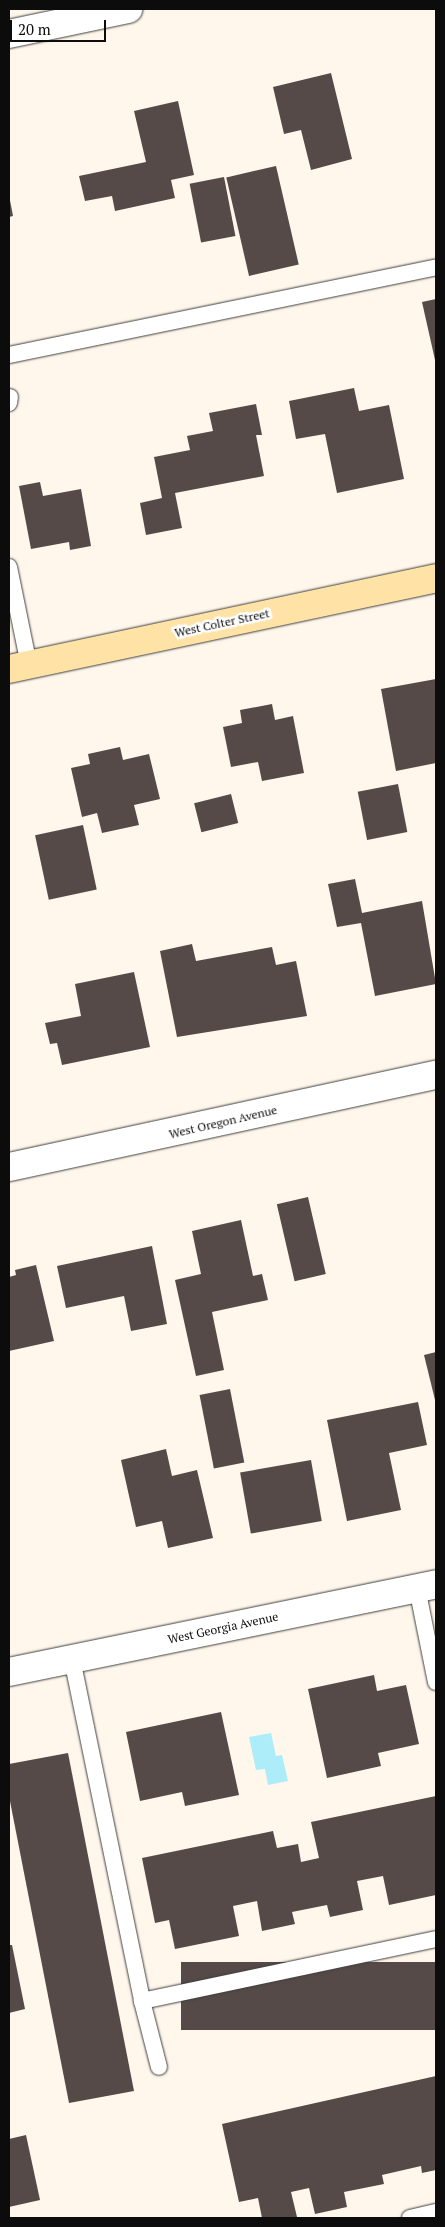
<!DOCTYPE html>
<html>
<head>
<meta charset="utf-8">
<style>
  body { margin:0 }
  #map { position:relative; width:445px; height:2227px; overflow:hidden; background:#fff7eb; font-family:"PT Serif",serif }
  div>[style] { position:absolute }
  .water>* { inset:0; background:#adecf9 }
  .building>* { inset:0; background:#554a48; transform-origin:0 0 }
  .roads { filter:drop-shadow(0 0 1px #3f3f3f) drop-shadow(0 0 1px #3f3f3f) }
  .lane>* { height:16px; margin:-8px; padding:0 8px; transform-origin:8px; border-radius:8px; background:#fff }
  .street>* { height:28px; margin:-14px; padding:0 14px; transform-origin:14px; border-radius:14px; background:#fff }
  .secondary>* { height:28px; margin:-14px; padding:0 14px; transform-origin:14px; border-radius:14px; background:#ffe3a6 }
  span { translate:-50% -50%; white-space:nowrap; text-align:center; line-height:1.15; -webkit-text-stroke:5px #fff; paint-order:stroke }
  .street-label { font-size:12px; color:#0c0c0c }
  .frame { position:absolute; inset:0; border:10px solid #0c0c0c; pointer-events:none }
  .scale { position:absolute; left:10px; top:20px; width:96px; height:22px; box-sizing:border-box; border:2px solid #0c0c0c; border-top:0; padding-left:6px; font-size:15px; line-height:18px; white-space:nowrap; color:#0c0c0c; -webkit-text-stroke:4px #fff; paint-order:stroke }
</style>
</head>
<body>
<div id="map">
  <div class="water">
    <i style="clip-path:polygon(271px 1733px,276px 1756px,282px 1755px,288px 1781px,268px 1785px,265px 1769px,256px 1770px,249px 1737px)"></i>
  </div>
  <div class="building">
    <i style="clip-path:polygon(331px 73px,352px 159px,311px 170px,301px 130px,284px 134px,273px 87px)"></i>
    <i style="clip-path:polygon(178px 101px,194px 175px,171px 180px,175px 198px,115px 211px,112px 196px,85px 201px,79px 176px,146px 162px,134px 111px)"></i>
    <i style="left:276px;top:166px;width:101px;height:51px;rotate:77deg"></i>
    <i style="left:224px;top:177px;width:60px;height:35px;rotate:79deg"></i>
    <i style="clip-path:polygon(9px 195px,13px 216px,9px 217px)"></i>
    <i style="clip-path:polygon(436px 299px,436px 360px,435px 360px,422px 302px)"></i>
    <i style="clip-path:polygon(354px 388px,359px 411px,389px 405px,404px 479px,337px 493px,325px 434px,296px 439px,289px 401px)"></i>
    <i style="clip-path:polygon(256px 404px,262px 435px,256px 435px,264px 476px,175px 493px,182px 528px,146px 535px,140px 503px,162px 498px,154px 457px,190px 450px,187px 436px,213px 431px,209px 413px)"></i>
    <i style="clip-path:polygon(40px 482px,43px 496px,81px 489px,91px 546px,70px 550px,69px 542px,31px 549px,19px 486px)"></i>
    <i style="clip-path:polygon(436px 679px,436px 763px,396px 771px,381px 689px)"></i>
    <i style="clip-path:polygon(272px 704px,275px 720px,293px 716px,304px 773px,262px 781px,258px 762px,231px 767px,223px 727px,242px 723px,240px 710px)"></i>
    <i style="clip-path:polygon(120px 747px,123px 760px,149px 754px,160px 799px,134px 805px,139px 825px,102px 833px,97px 813px,82px 817px,71px 768px,90px 764px,88px 754px)"></i>
    <i style="left:398px;top:784px;width:49px;height:41px;rotate:79deg"></i>
    <i style="left:231px;top:794px;width:30px;height:38px;rotate:76deg"></i>
    <i style="left:83px;top:825px;width:66px;height:49px;rotate:78deg"></i>
    <i style="clip-path:polygon(355px 879px,362px 913px,422px 901px,436px 984px,375px 996px,361px 923px,337px 927px,328px 884px)"></i>
    <i style="clip-path:polygon(192px 944px,196px 961px,272px 947px,276px 965px,296px 961px,307px 1016px,177px 1037px,160px 951px)"></i>
    <i style="clip-path:polygon(134px 972px,150px 1047px,62px 1065px,57px 1043px,50px 1044px,45px 1023px,81px 1016px,75px 984px)"></i>
    <i style="left:308px;top:1197px;width:79px;height:32px;rotate:77deg"></i>
    <i style="clip-path:polygon(241px 1220px,253px 1276px,262px 1274px,268px 1300px,212px 1312px,224px 1370px,196px 1376px,175px 1280px,201px 1274px,192px 1231px)"></i>
    <i style="clip-path:polygon(152px 1246px,167px 1324px,131px 1331px,124px 1296px,66px 1308px,57px 1266px)"></i>
    <i style="clip-path:polygon(36px 1265px,54px 1341px,9px 1351px,9px 1277px,16px 1275px,15px 1270px)"></i>
    <i style="clip-path:polygon(436px 1352px,436px 1404px,424px 1355px)"></i>
    <i style="left:230px;top:1389px;width:75px;height:31px;rotate:79deg"></i>
    <i style="clip-path:polygon(418px 1402px,427px 1445px,389px 1453px,401px 1510px,347px 1521px,327px 1420px)"></i>
    <i style="clip-path:polygon(166px 1449px,172px 1476px,197px 1470px,213px 1538px,168px 1548px,162px 1521px,136px 1527px,121px 1460px)"></i>
    <i style="left:311px;top:1460px;width:62px;height:72px;rotate:80deg"></i>
    <i style="clip-path:polygon(374px 1675px,377px 1691px,406px 1685px,419px 1744px,378px 1753px,381px 1766px,327px 1778px,308px 1689px)"></i>
    <i style="clip-path:polygon(221px 1712px,239px 1795px,185px 1806px,182px 1792px,140px 1801px,126px 1732px)"></i>
    <i style="clip-path:polygon(68px 1753px,134px 2091px,69px 2103px,9px 1796px,9px 1764px)"></i>
    <i style="clip-path:polygon(436px 1796px,436px 1895px,389px 1905px,383px 1876px,357px 1881px,363px 1910px,330px 1917px,327px 1905px,292px 1912px,295px 1924px,262px 1931px,257px 1901px,233px 1906px,239px 1936px,175px 1949px,169px 1920px,155px 1923px,142px 1858px,273px 1831px,277px 1848px,298px 1844px,301px 1862px,319px 1858px,311px 1822px)"></i>
    <i style="clip-path:polygon(9px 1945px,12px 1945px,25px 2009px,9px 2013px)"></i>
    <i style="left:436px;top:1962px;width:68px;height:255px;rotate:90deg"></i>
    <i style="clip-path:polygon(436px 2076px,436px 2170px,422px 2173px,421px 2166px,382px 2175px,384px 2184px,344px 2192px,347px 2207px,315px 2214px,309px 2188px,291px 2192px,297px 2217px,290px 2218px,262px 2218px,258px 2198px,239px 2202px,222px 2124px)"></i>
    <i style="clip-path:polygon(26px 2135px,40px 2200px,9px 2207px,9px 2139px)"></i>
  </div>
  <div class="roads">
    <div class="lane">
      <i style="left:9px;top:355px;width:436px;rotate:-11.6deg"></i>
      <i style="left:9px;top:403px;width:6px;rotate:-81deg"></i>
      <i style="left:9px;top:567px;width:100px;rotate:78.5deg"></i>
      <i style="left:417px;top:1588px;width:96px;rotate:78.6deg"></i>
      <i style="left:72px;top:1659px;width:349px;rotate:78.4deg"></i>
      <i style="left:142px;top:2001px;width:68px;rotate:75.6deg"></i>
      <i style="left:142px;top:2001px;width:300px;rotate:-11.9deg"></i>
      <i style="left:410px;top:2218px;width:27px;rotate:-13deg"></i>
    </div>
    <div class="street">
      <i style="left:9px;top:34px;width:122px;rotate:-11.9deg"></i>
      <i style="left:9px;top:1167px;width:437px;rotate:-12.2deg"></i>
      <i style="left:9px;top:1672px;width:436px;rotate:-11.6deg"></i>
    </div>
    <div class="secondary">
      <i style="left:9px;top:669px;width:437px;rotate:-12deg"></i>
    </div>
  </div>
  <div class="street-label">
    <span style="left:222px;top:623px;rotate:-12deg">West Colter Street</span>
    <span style="left:223px;top:1122px;rotate:-13deg">West Oregon Avenue</span>
    <span style="left:223px;top:1628px;rotate:-12deg">West Georgia Avenue</span>
  </div>
  <div class="frame"></div>
  <div class="scale">20 m</div>
</div>
</body>
</html>
